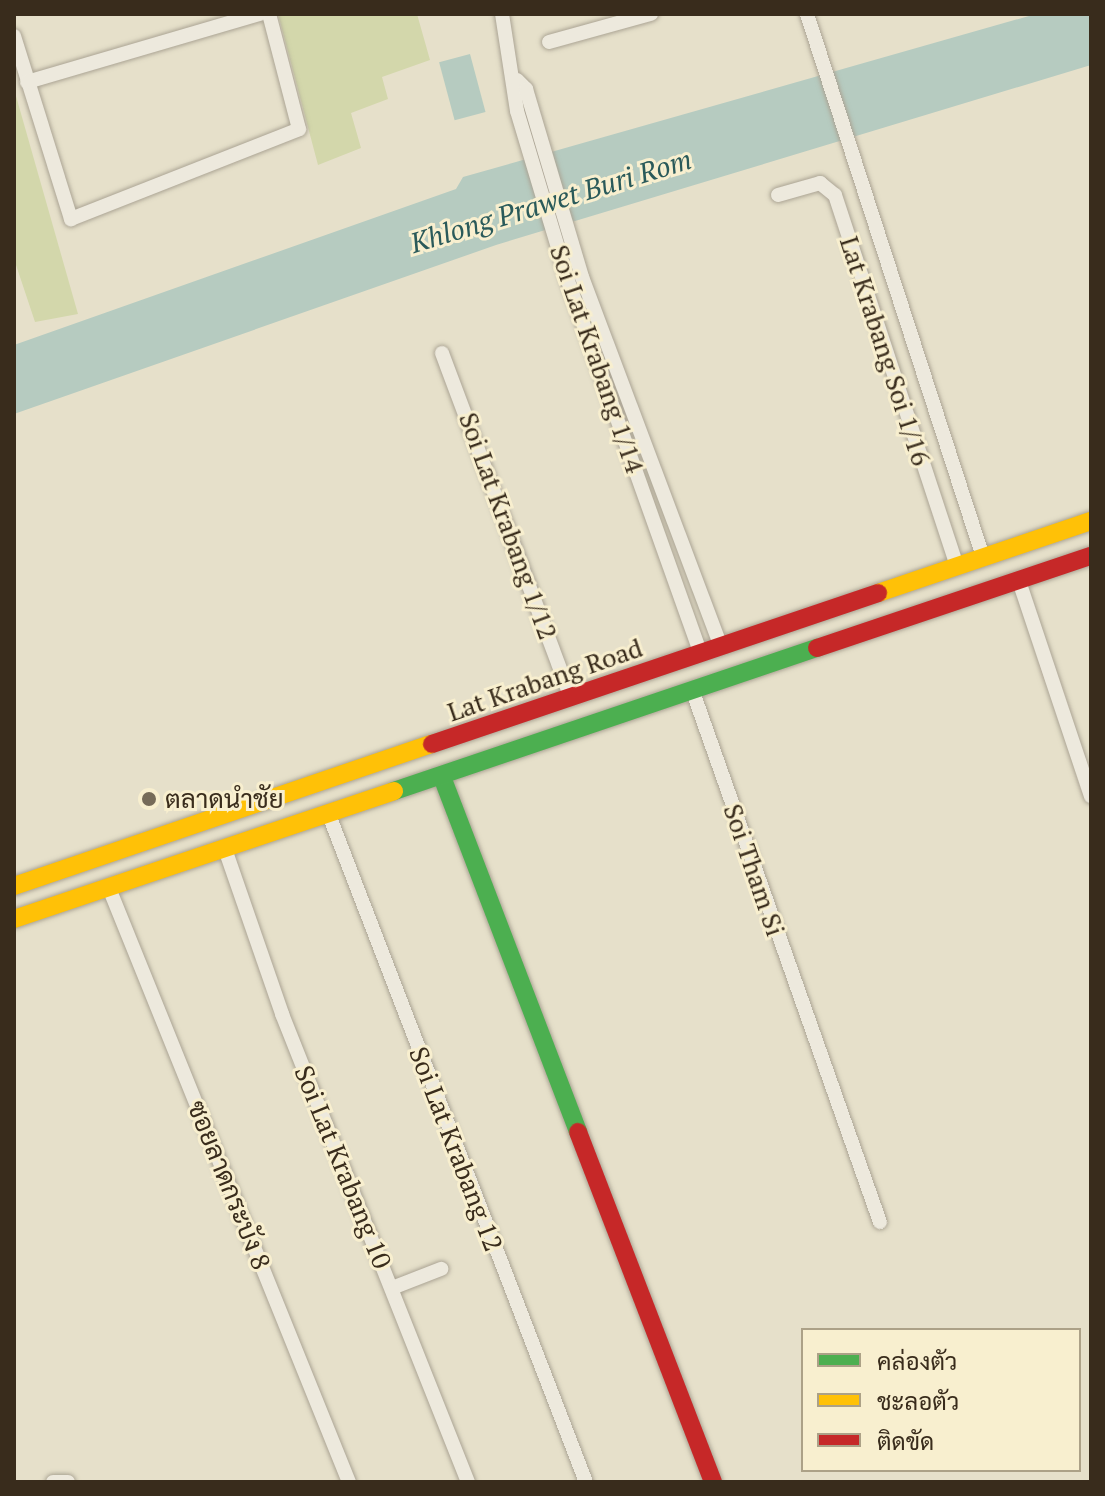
<!DOCTYPE html>
<html>
<head>
<meta charset="utf-8">
<style>
  body { margin:0 }
  #map { position:relative; width:1105px; height:1496px; overflow:hidden; background:#e6e0ca; font-family:"PT Serif",Sarabun,serif }
  div>[style] { position:absolute }
  .green>* { inset:0; background:#d3d7ab }
  .water>* { inset:0; background:#b6cbc0; transform-origin:0 0 }
  .roads { filter:drop-shadow(0 0 2px #aba494) drop-shadow(0 0 2px #aba494) }
  .street>* { height:14px; margin:-7px; padding:0 7px; transform-origin:7px; border-radius:7px; background:#ede9dd }
  .fast>* { height:18px; margin:-9px; padding:0 9px; transform-origin:9px; border-radius:9px; background:#4caf50 }
  .slow>* { height:18px; margin:-9px; padding:0 9px; transform-origin:9px; border-radius:9px; background:#ffc107 }
  .jam>* { height:18px; margin:-9px; padding:0 9px; transform-origin:9px; border-radius:9px; background:#c62828 }
  .dots>* { width:22px; height:22px; translate:-50% -50%; box-sizing:border-box; border:4px solid #f8efcf; border-radius:50% }
  span { translate:-50% -50%; white-space:nowrap; text-align:center; line-height:1.15; -webkit-text-stroke:6px #f8efcf; paint-order:stroke }
  .street-label { font-size:26px; color:#392c1c }
  .poi-label { font-size:26px; color:#392c1c }
  .left { translate:0 -50%; text-align:left }
  .water-label { font-size:28px; color:#2a5a5a; font-style:italic }
  .frame { position:absolute; inset:0; border:16px solid #392c1c; pointer-events:none }
  .legend { position:absolute; left:801px; top:1328px; width:280px; height:144px; box-sizing:border-box; background:#f8efcf; border:2px solid #aca187; margin:0; padding:10px 14px; list-style:none; font-size:24px; color:#392c1c }
  .legend li { display:flex; align-items:center; gap:16px; height:40px }
  .legend b { width:40px; border:2px solid #aca187 }
</style>
</head>
<body>
<div id="map">
  <div class="green">
    <i style="clip-path:polygon(278px 14px,417px 14px,430px 60px,382px 77px,388px 99px,351px 113px,361px 148px,318px 165px)"></i>
    <i style="clip-path:polygon(14px 89px,78px 314px,35px 322px,14px 259px)"></i>
  </div>
  <div class="water">
    <i style="clip-path:polygon(1036px 14px,1091px 14px,1091px 65px,496px 245px,14px 414px,14px 345px,456px 189px,463px 177px)"></i>
    <i style="left:470px;top:54px;width:60px;height:32px;rotate:75deg"></i>
  </div>
  <div class="roads">
    <div class="street">
      <i style="left:502px;top:14px;width:98px;rotate:81.2deg"></i>
      <i style="left:517px;top:111px;width:177px;rotate:73.3deg"></i>
      <i style="left:568px;top:281px;width:396px;rotate:70.4deg"></i>
      <i style="left:807px;top:14px;width:571px;rotate:72.04deg"></i>
      <i style="left:14px;top:36px;width:192px;rotate:72.7deg"></i>
      <i style="left:71px;top:219px;width:245px;rotate:-21.5deg"></i>
      <i style="left:299px;top:129px;width:119px;rotate:-104.6deg"></i>
      <i style="left:549px;top:42px;width:106px;rotate:-15.4deg"></i>
      <i style="left:517px;top:80px;width:13px;rotate:45deg"></i>
      <i style="left:526px;top:89px;width:196px;rotate:73.4deg"></i>
      <i style="left:582px;top:277px;width:395px;rotate:69.4deg"></i>
      <i style="left:27px;top:82px;width:243px;rotate:-16.3deg"></i>
      <i style="left:778px;top:195px;width:44px;rotate:-15.9deg"></i>
      <i style="left:820px;top:183px;width:19px;rotate:39deg"></i>
      <i style="left:835px;top:195px;width:391px;rotate:71.8deg"></i>
      <i style="left:442px;top:353px;width:368px;rotate:69.5deg"></i>
      <i style="left:1019px;top:581px;width:227px;rotate:71.5deg"></i>
      <i style="left:693px;top:692px;width:562px;rotate:70.57deg"></i>
      <i style="left:329px;top:815px;width:715px;rotate:68.93deg"></i>
      <i style="left:225px;top:849px;width:175px;rotate:70.9deg"></i>
      <i style="left:282px;top:1014px;width:504px;rotate:68.33deg"></i>
      <i style="left:109px;top:888px;width:641px;rotate:68deg"></i>
      <i style="left:392px;top:1288px;width:53px;rotate:-21.2deg"></i>
      <i style="left:53px;top:1482px;width:15px"></i>
    </div>
    <div class="fast">
      <i style="left:442px;top:777px;width:380px;rotate:69deg"></i>
      <i style="left:394px;top:791px;width:447px;rotate:-18.7deg"></i>
    </div>
    <div class="slow">
      <i style="left:878px;top:593px;width:225px;rotate:-18.7deg"></i>
      <i style="left:14px;top:886px;width:441px;rotate:-18.8deg"></i>
      <i style="left:14px;top:919px;width:401px;rotate:-18.6deg"></i>
    </div>
    <div class="jam">
      <i style="left:817px;top:648px;width:289px;rotate:-18.6deg"></i>
      <i style="left:432px;top:744px;width:471px;rotate:-18.7deg"></i>
      <i style="left:578px;top:1132px;width:375px;rotate:68.9deg"></i>
    </div>
  </div>
  <div class="dots">
    <i style="left:149px;top:799px;background:#766b59"></i>
  </div>
  <div class="street-label">
    <span style="left:885px;top:351px;rotate:72deg">Lat Krabang Soi 1/16</span>
    <span style="left:597px;top:359px;rotate:71deg">Soi Lat Krabang 1/14</span>
    <span style="left:508px;top:526px;rotate:70deg">Soi Lat Krabang 1/12</span>
    <span style="left:545px;top:680px;rotate:-19deg">Lat Krabang Road</span>
    <span style="left:754px;top:870px;rotate:71deg">Soi Tham Si</span>
    <span style="left:456px;top:1149px;rotate:69deg">Soi Lat Krabang 12</span>
    <span style="left:343px;top:1167px;rotate:68deg">Soi Lat Krabang 10</span>
    <span style="left:229px;top:1185px;rotate:68deg">ซอยลาดกระบัง 8</span>
  </div>
  <div class="poi-label">
    <span class="left" style="left:165px;top:799px">ตลาดนำชัย</span>
  </div>
  <div class="water-label">
    <span style="left:551px;top:201px;rotate:-17deg">Khlong Prawet Buri Rom</span>
  </div>
  <div class="frame"></div>
  <ul class="legend">
  <li><b style="height:10px;background:#4caf50"></b>คล่องตัว</li>
  <li><b style="height:10px;background:#ffc107"></b>ชะลอตัว</li>
  <li><b style="height:10px;background:#c62828"></b>ติดขัด</li>
  </ul>
</div>
</body>
</html>
